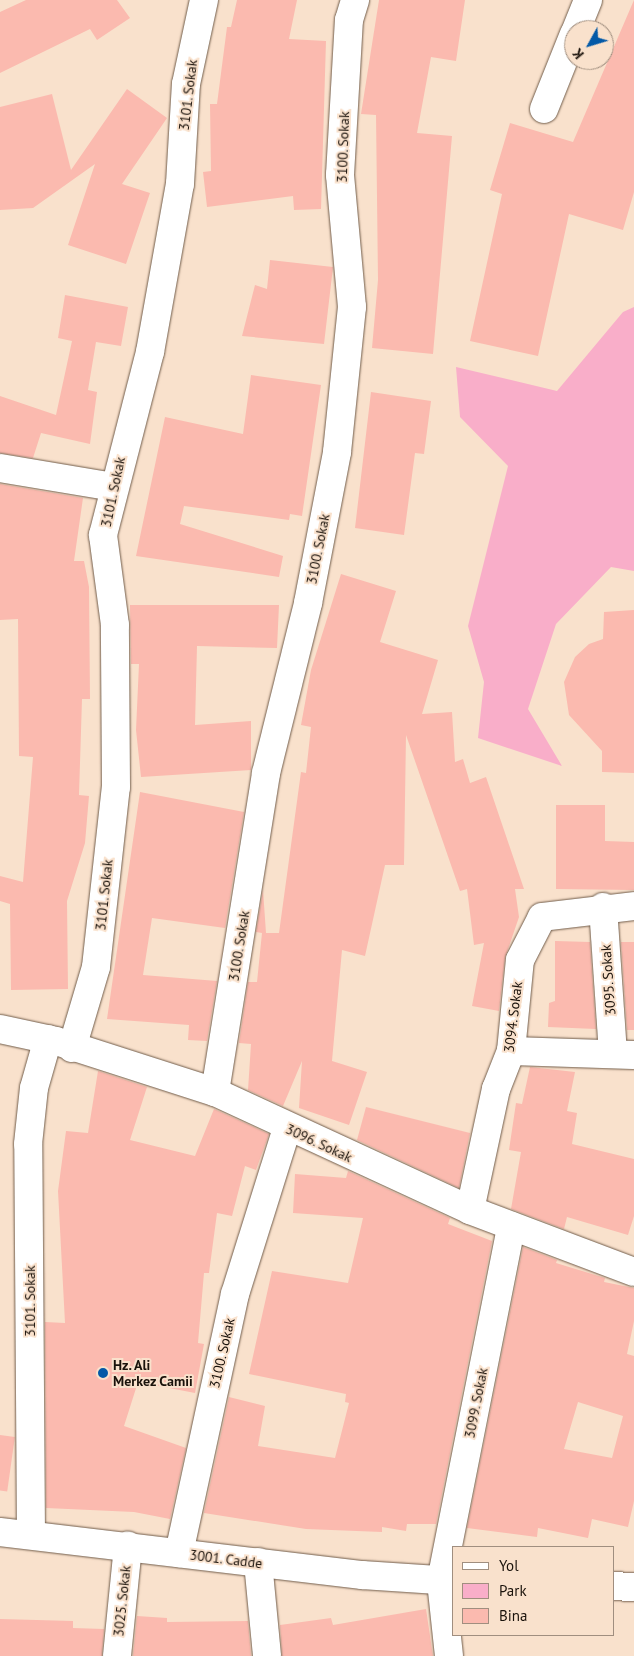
<!DOCTYPE html>
<html>
<head>
<meta charset="utf-8">
<style>
  body { margin:0 }
  #map { position:relative; width:634px; height:1656px; overflow:hidden; background:#f9e1cc; font-family:"PT Sans",sans-serif }
  div>[style] { position:absolute }
  .green>* { inset:0; background:#f9aec9 }
  .building>* { inset:0; background:#fbbaaf; transform-origin:0 0 }
  .roads { filter:drop-shadow(0 0 1px #715d4b) drop-shadow(0 0 1px #715d4b) }
  .minor>* { height:28px; margin:-14px; padding:0 14px; transform-origin:14px; border-radius:14px; background:#fff }
  .tertiary>* { height:28px; margin:-14px; padding:0 14px; transform-origin:14px; border-radius:14px; background:#fff }
  .dots>* { width:14px; height:14px; translate:-50% -50%; box-sizing:border-box; border:2px solid #f9e1cc; border-radius:50% }
  span { translate:-50% -50%; white-space:nowrap; text-align:center; line-height:1.15; -webkit-text-stroke:4px #f9e1cc; paint-order:stroke }
  .street-label { font-size:14px; color:#1a120b }
  .poi-label { font-size:14px; color:#1a120b; font-weight:700 }
  .left { translate:0 -50%; text-align:left }
  .legend { position:absolute; left:452px; top:1546px; width:162px; height:90px; box-sizing:border-box; background:#f9e1cc; border:1px solid #a08e7f; margin:0; padding:6px 9px; list-style:none; font-size:15px; color:#1a120b }
  .legend li { display:flex; align-items:center; gap:10px; height:25px }
  .legend b { width:25px; border:1px solid #a08e7f }
  .north { position:absolute; left:564px; top:20px; width:50px; height:50px; box-sizing:border-box; background:#f9e1cc; border:1px solid #a08e7f; border-radius:50%; rotate:231deg; font-size:14px; font-weight:700; line-height:20px; text-align:center; color:#1a120b }
  .north::after { content:''; display:block; margin:auto; width:18px; height:22px; background:#0359a7; clip-path:polygon(50% 0,100% 100%,50% 72%,0 100%) }
</style>
</head>
<body>
<div id="map">
  <div class="green">
    <i style="clip-path:polygon(634px 307px,634px 571px,611px 567px,556px 624px,528px 709px,562px 766px,478px 738px,484px 682px,468px 626px,508px 466px,460px 417px,456px 367px,557px 391px,623px 312px)"></i>
  </div>
  <div class="building">
    <i style="clip-path:polygon(26px 0,117px 0,130px 18px,97px 40px,90px 29px,0 73px,0 12px)"></i>
    <i style="clip-path:polygon(237px 0,297px 0,289px 39px,326px 41px,321px 209px,294px 210px,293px 196px,207px 207px,203px 172px,211px 171px,210px 104px,217px 104px,227px 27px,231px 27px)"></i>
    <i style="clip-path:polygon(379px 0,465px 0,456px 61px,431px 57px,417px 133px,452px 136px,433px 354px,372px 348px,378px 280px,376px 115px,361px 114px)"></i>
    <i style="clip-path:polygon(634px 0,634px 192px,623px 230px,569px 214px,538px 356px,470px 341px,502px 194px,490px 190px,510px 123px,573px 142px)"></i>
    <i style="clip-path:polygon(127px 89px,167px 118px,122px 184px,150px 193px,126px 264px,68px 245px,95px 164px,33px 208px,0 210px,0 107px,52px 94px,71px 170px)"></i>
    <i style="clip-path:polygon(270px 260px,333px 267px,324px 344px,242px 336px,255px 285px,267px 289px)"></i>
    <i style="clip-path:polygon(65px 295px,128px 307px,121px 346px,96px 342px,88px 390px,97px 392px,90px 444px,41px 433px,33px 458px,0 453px,0 396px,56px 415px,72px 341px,58px 338px)"></i>
    <i style="clip-path:polygon(251px 375px,321px 385px,302px 516px,290px 514px,289px 520px,184px 506px,180px 524px,283px 556px,279px 577px,136px 556px,165px 417px,243px 434px)"></i>
    <i style="clip-path:polygon(371px 392px,431px 401px,424px 454px,415px 453px,404px 535px,355px 528px)"></i>
    <i style="clip-path:polygon(0 484px,83px 498px,74px 561px,84px 561px,89px 587px,90px 699px,82px 699px,79px 795px,89px 796px,85px 843px,67px 901px,68px 989px,11px 990px,10px 904px,0 901px,0 876px,23px 882px,33px 757px,19px 756px,18px 619px,0 620px)"></i>
    <i style="clip-path:polygon(341px 574px,396px 591px,380px 642px,438px 660px,422px 714px,452px 712px,455px 762px,463px 759px,470px 783px,486px 777px,524px 889px,515px 889px,519px 917px,505px 958px,499px 1011px,472px 1006px,484px 943px,474px 945px,467px 889px,460px 891px,406px 735px,404px 865px,385px 865px,365px 956px,342px 950px,332px 1061px,367px 1072px,349px 1125px,299px 1108px,302px 1061px,283px 1106px,248px 1090px,251px 1044px,239px 1043px,248px 982px,257px 982px,262px 933px,256px 932px,263px 890px,266px 933px,279px 933px,301px 772px,306px 773px,311px 727px,301px 725px,311px 670px)"></i>
    <i style="clip-path:polygon(130px 605px,279px 605px,277px 648px,197px 646px,195px 725px,251px 721px,251px 770px,141px 777px,136px 730px,139px 664px,131px 664px)"></i>
    <i style="clip-path:polygon(634px 610px,634px 773px,602px 772px,602px 751px,569px 715px,564px 682px,575px 657px,589px 644px,603px 639px,604px 612px)"></i>
    <i style="clip-path:polygon(140px 792px,244px 812px,225px 928px,152px 918px,143px 975px,217px 981px,207px 1041px,188px 1040px,189px 1025px,107px 1019px)"></i>
    <i style="clip-path:polygon(556px 805px,605px 805px,605px 841px,634px 842px,634px 890px,556px 889px)"></i>
    <i style="clip-path:polygon(555px 941px,590px 942px,596px 1029px,548px 1027px,549px 1003px,555px 1001px)"></i>
    <i style="clip-path:polygon(621px 942px,634px 942px,634px 1030px,627px 1030px)"></i>
    <i style="clip-path:polygon(530px 1067px,575px 1072px,567px 1111px,577px 1113px,572px 1144px,634px 1159px,634px 1216px,628px 1235px,567px 1217px,564px 1229px,511px 1209px,521px 1152px,509px 1150px,516px 1103px,522px 1104px)"></i>
    <i style="clip-path:polygon(98px 1071px,147px 1087px,130px 1140px,195px 1156px,214px 1109px,269px 1134px,256px 1170px,245px 1166px,232px 1216px,217px 1213px,209px 1273px,204px 1273px,198px 1343px,204px 1344px,195px 1393px,138px 1382px,124px 1426px,186px 1448px,170px 1519px,134px 1512px,46px 1508px,45px 1322px,65px 1323px,58px 1191px,66px 1131px,88px 1133px)"></i>
    <i style="clip-path:polygon(366px 1107px,470px 1133px,459px 1188px,357px 1140px)"></i>
    <i style="clip-path:polygon(348px 1171px,450px 1218px,448px 1224px,492px 1241px,436px 1524px,407px 1524px,406px 1531px,382px 1527px,382px 1532px,306px 1529px,204px 1513px,229px 1397px,265px 1406px,258px 1446px,335px 1458px,349px 1403px,345px 1402px,346px 1394px,249px 1374px,272px 1271px,348px 1283px,363px 1218px,293px 1213px,295px 1174px,346px 1178px)"></i>
    <i style="clip-path:polygon(evenodd,523px 1247px,557px 1260px,556px 1263px,605px 1278px,604px 1282px,634px 1288px,634px 1321px,627px 1354px,634px 1356px,634px 1501px,628px 1527px,592px 1519px,588px 1538px,538px 1528px,537px 1537px,467px 1528px,523px 1247px,578px 1402px,623px 1416px,612px 1458px,564px 1449px,578px 1402px)"></i>
    <i style="left:0;top:1435px;width:15px;height:55px;rotate:8deg"></i>
    <i style="clip-path:polygon(426px 1609px,433px 1656px,282px 1656px,280px 1625px,331px 1618px,333px 1625px)"></i>
    <i style="clip-path:polygon(137px 1616px,167px 1618px,167px 1622px,248px 1621px,251px 1656px,133px 1656px)"></i>
    <i style="clip-path:polygon(0 1619px,73px 1621px,73px 1628px,104px 1629px,102px 1656px,0 1656px)"></i>
  </div>
  <div class="roads">
    <div class="minor">
      <i style="left:576px;top:30px;width:32px;rotate:-68deg"></i>
      <i style="left:544px;top:109px;width:81px;rotate:-68.2deg"></i>
      <i style="left:0;top:468px;width:115px;rotate:9.5deg"></i>
      <i style="left:603px;top:907px;width:146px;rotate:86.1deg"></i>
      <i style="left:0;top:1029px;width:57px;rotate:12.1deg"></i>
      <i style="left:56px;top:1041px;width:167px;rotate:17.8deg"></i>
      <i style="left:215px;top:1092px;width:281px;rotate:24.8deg"></i>
      <i style="left:470px;top:1210px;width:175px;rotate:20.7deg"></i>
      <i style="left:72px;top:1048px;width:84px;rotate:-73.5deg"></i>
      <i style="left:96px;top:967px;width:181px;rotate:-83.7deg"></i>
      <i style="left:116px;top:787px;width:162px;rotate:-90.4deg"></i>
      <i style="left:115px;top:625px;width:91px;rotate:-97.6deg"></i>
      <i style="left:103px;top:535px;width:189px;rotate:-75.6deg"></i>
      <i style="left:150px;top:352px;width:171px;rotate:-79.9deg"></i>
      <i style="left:180px;top:184px;width:100px;rotate:-86.6deg"></i>
      <i style="left:186px;top:84px;width:86px;rotate:-77.9deg"></i>
      <i style="left:511px;top:1051px;width:123px;rotate:1.9deg"></i>
      <i style="left:215px;top:1092px;width:323px;rotate:-80.9deg"></i>
      <i style="left:266px;top:773px;width:175px;rotate:-76.1deg"></i>
      <i style="left:308px;top:603px;width:154px;rotate:-79.1deg"></i>
      <i style="left:337px;top:452px;width:146px;rotate:-84.1deg"></i>
      <i style="left:352px;top:307px;width:133px;rotate:-95.2deg"></i>
      <i style="left:340px;top:175px;width:155px;rotate:-86.7deg"></i>
      <i style="left:349px;top:20px;width:21px;rotate:-73deg"></i>
      <i style="left:470px;top:1210px;width:124px;rotate:-77.9deg"></i>
      <i style="left:496px;top:1089px;width:41px;rotate:-68.5deg"></i>
      <i style="left:511px;top:1051px;width:91px;rotate:-84.4deg"></i>
      <i style="left:520px;top:960px;width:48px;rotate:-62.9deg"></i>
      <i style="left:542px;top:917px;width:93px;rotate:-6.8deg"></i>
      <i style="left:31px;top:1535px;width:391px;rotate:-90.4deg"></i>
      <i style="left:28px;top:1144px;width:56px;rotate:-83.9deg"></i>
      <i style="left:34px;top:1088px;width:51px;rotate:-74.1deg"></i>
      <i style="left:179px;top:1553px;width:265px;rotate:-77.8deg"></i>
      <i style="left:235px;top:1294px;width:174px;rotate:-72.6deg"></i>
      <i style="left:258px;top:1562px;width:94px;rotate:84.5deg"></i>
      <i style="left:117px;top:1656px;width:111px;rotate:-84.3deg"></i>
      <i style="left:449px;top:1656px;width:75px;rotate:-96.1deg"></i>
      <i style="left:441px;top:1581px;width:362px;rotate:-78.8deg"></i>
    </div>
    <div class="tertiary">
      <i style="left:0;top:1532px;width:365px;rotate:6.8deg"></i>
      <i style="left:362px;top:1575px;width:91px;rotate:3.8deg"></i>
      <i style="left:613px;top:1586px;width:21px;rotate:3deg"></i>
    </div>
  </div>
  <div class="dots">
    <i style="left:103px;top:1373px;background:#0359a7"></i>
  </div>
  <div class="street-label">
    <span style="left:188px;top:95px;rotate:-83deg">3101. Sokak</span>
    <span style="left:343px;top:147px;rotate:-88deg">3100. Sokak</span>
    <span style="left:113px;top:492px;rotate:-78deg">3101. Sokak</span>
    <span style="left:318px;top:549px;rotate:-79deg">3100. Sokak</span>
    <span style="left:104px;top:895px;rotate:-84deg">3101. Sokak</span>
    <span style="left:239px;top:946px;rotate:-81deg">3100. Sokak</span>
    <span style="left:608px;top:980px;rotate:-94deg">3095. Sokak</span>
    <span style="left:513px;top:1017px;rotate:-83deg">3094. Sokak</span>
    <span style="left:319px;top:1143px;rotate:25deg">3096. Sokak</span>
    <span style="left:30px;top:1301px;rotate:-90deg">3101. Sokak</span>
    <span style="left:222px;top:1353px;rotate:-77deg">3100. Sokak</span>
    <span style="left:476px;top:1403px;rotate:-79deg">3099. Sokak</span>
    <span style="left:226px;top:1559px;rotate:7deg">3001. Cadde</span>
    <span style="left:122px;top:1601px;rotate:-84deg">3025. Sokak</span>
  </div>
  <div class="poi-label">
    <span class="left" style="left:113px;top:1373px">Hz. Ali<br>Merkez Camii</span>
  </div>
  <ul class="legend">
  <li><b style="height:6px;background:#fff"></b>Yol</li>
  <li><b style="height:14px;background:#f9aec9"></b>Park</li>
  <li><b style="height:14px;background:#fbbaaf"></b>Bina</li>
  </ul>
  <div class="north">K</div>
</div>
</body>
</html>
